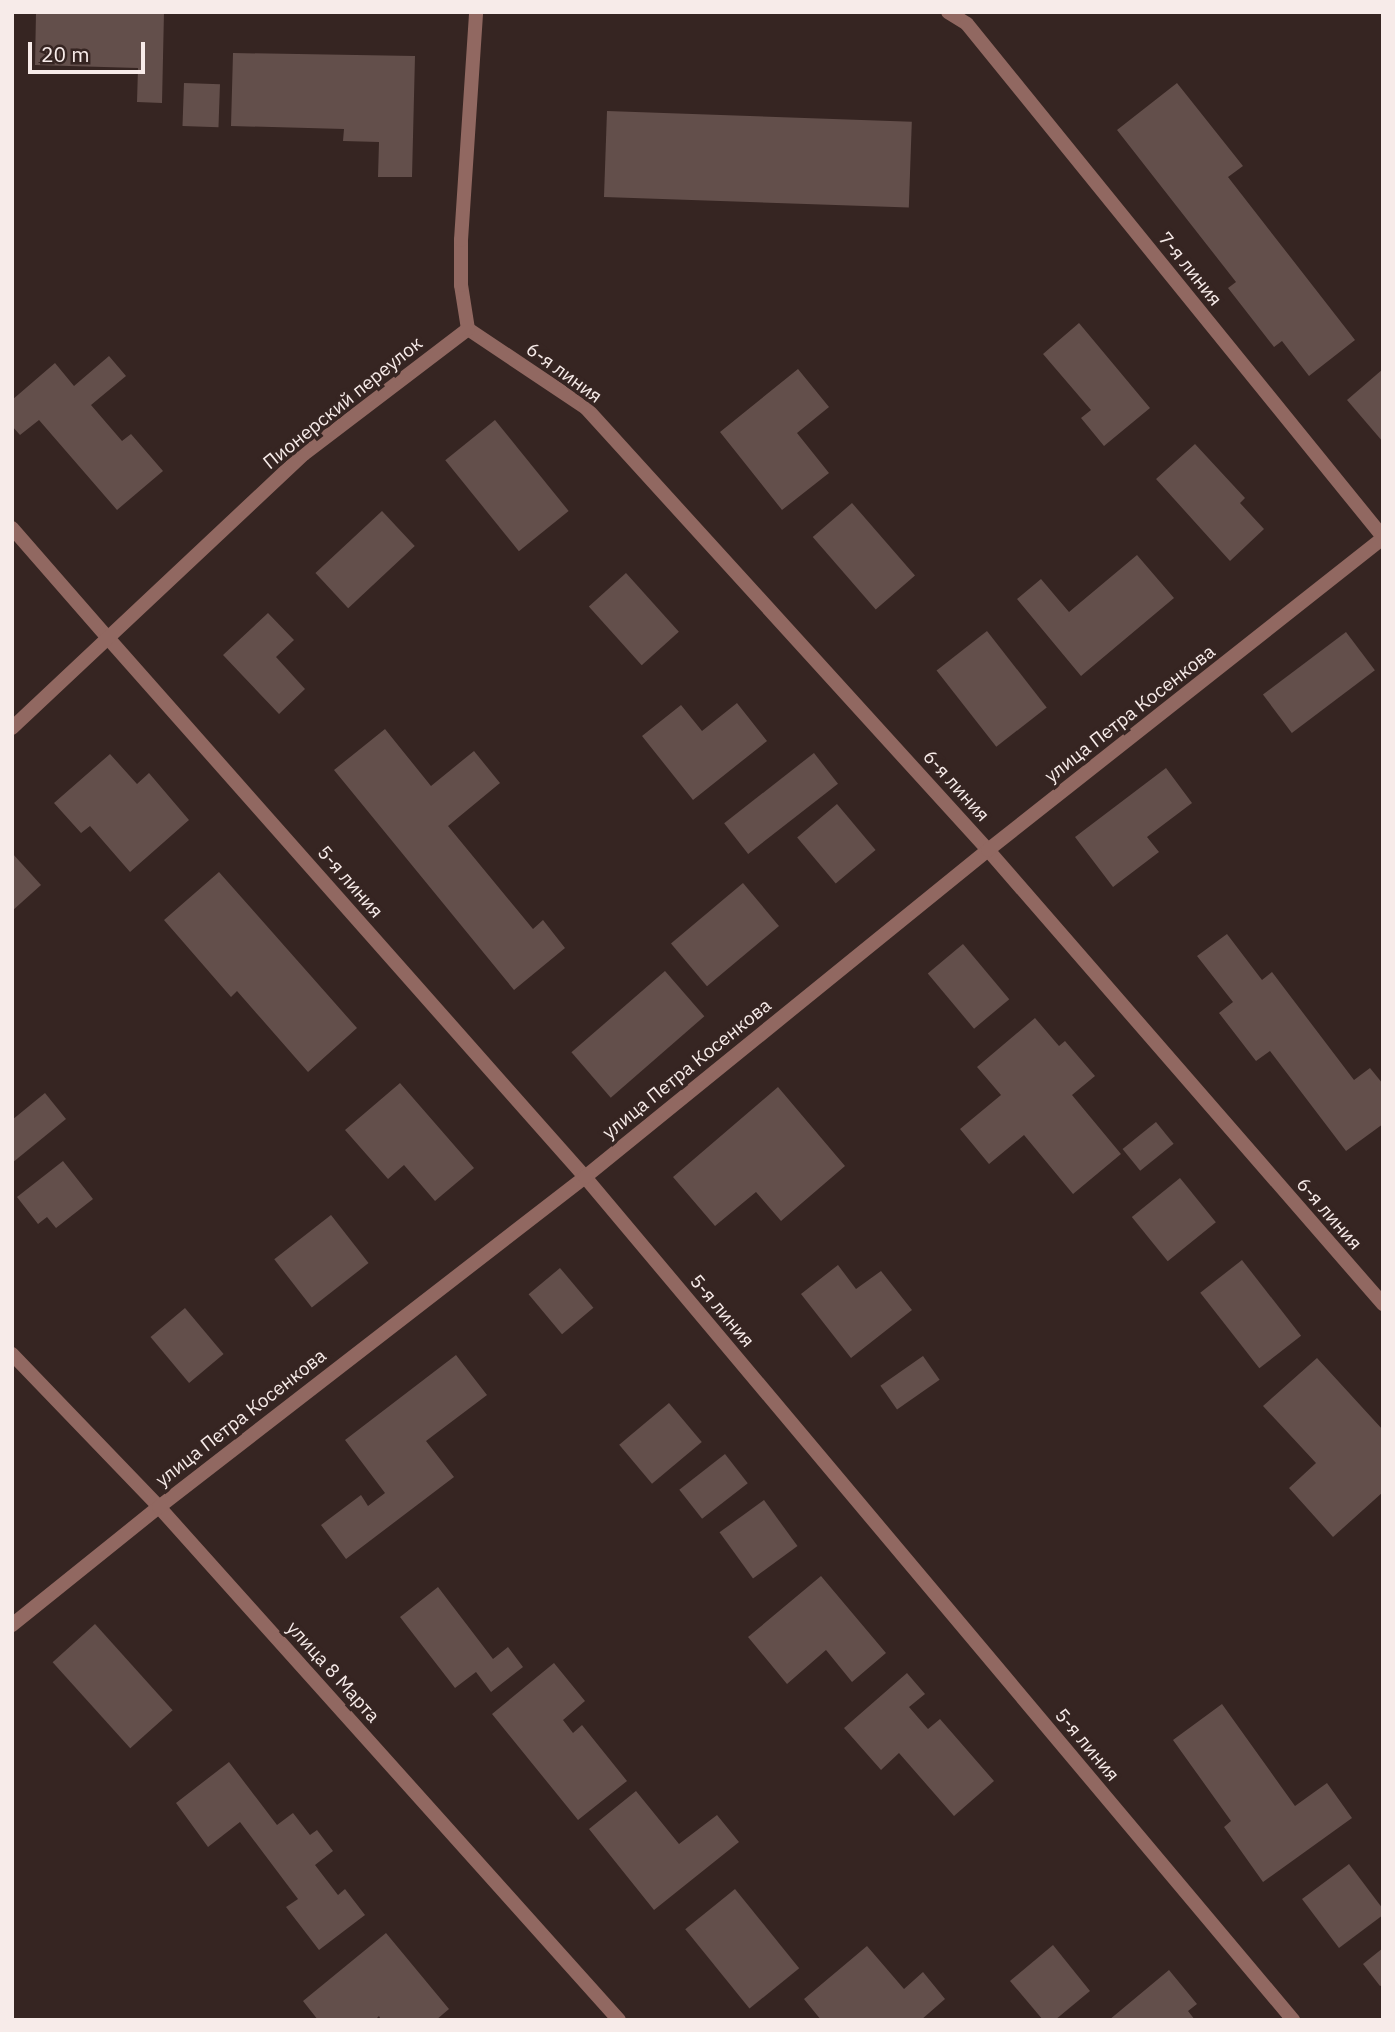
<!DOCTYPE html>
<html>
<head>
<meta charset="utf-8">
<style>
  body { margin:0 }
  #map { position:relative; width:1395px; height:2032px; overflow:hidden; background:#362522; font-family:"IBM Plex Sans",sans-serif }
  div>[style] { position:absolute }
  .building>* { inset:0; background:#634f4b; transform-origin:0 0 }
  .service>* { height:14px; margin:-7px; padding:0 7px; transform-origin:7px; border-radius:7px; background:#916861 }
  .minor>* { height:14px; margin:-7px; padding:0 7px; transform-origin:7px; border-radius:7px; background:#916861 }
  span { translate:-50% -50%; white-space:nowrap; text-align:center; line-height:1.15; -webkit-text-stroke:7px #362522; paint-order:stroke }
  .street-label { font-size:19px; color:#f7ebe9 }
  .frame { position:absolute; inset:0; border:14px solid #f7ebe9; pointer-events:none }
  .scale { position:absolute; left:28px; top:42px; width:117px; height:32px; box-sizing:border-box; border:4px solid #f7ebe9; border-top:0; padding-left:9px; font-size:21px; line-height:24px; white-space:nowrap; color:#f7ebe9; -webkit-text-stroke:5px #362522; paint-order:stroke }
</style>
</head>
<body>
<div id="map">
  <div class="building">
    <i style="clip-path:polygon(36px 12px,164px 12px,162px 103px,137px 102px,138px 68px,35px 65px)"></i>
    <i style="clip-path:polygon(233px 53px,415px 56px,412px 177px,378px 177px,379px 142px,343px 141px,344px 129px,231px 126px)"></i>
    <i style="left:184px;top:83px;width:36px;height:43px;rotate:2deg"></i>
    <i style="clip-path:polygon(1177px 83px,1243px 166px,1228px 177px,1355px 340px,1309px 376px,1282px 341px,1274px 347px,1228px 288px,1236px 282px,1117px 130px)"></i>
    <i style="left:607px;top:111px;width:305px;height:86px;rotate:2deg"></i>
    <i style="clip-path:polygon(1079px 323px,1150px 408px,1104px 446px,1081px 418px,1091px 410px,1043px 354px)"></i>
    <i style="clip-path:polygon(109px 356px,126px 376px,91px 405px,122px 441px,131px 434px,163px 471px,117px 510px,39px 420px,20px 435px,12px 426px,12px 400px,55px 363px,74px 386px)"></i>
    <i style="clip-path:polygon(798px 369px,829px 407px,797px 433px,829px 473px,782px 510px,720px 432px)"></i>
    <i style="clip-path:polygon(1383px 369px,1383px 442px,1347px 400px)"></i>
    <i style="left:495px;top:420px;width:117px;height:64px;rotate:51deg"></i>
    <i style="clip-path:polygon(1195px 444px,1245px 498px,1240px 503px,1264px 529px,1230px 561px,1156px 479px)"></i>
    <i style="left:852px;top:503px;width:96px;height:52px;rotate:49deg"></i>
    <i style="left:382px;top:511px;width:48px;height:91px;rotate:47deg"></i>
    <i style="clip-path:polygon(1137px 555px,1174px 598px,1081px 676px,1017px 599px,1041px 579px,1069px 612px)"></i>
    <i style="left:626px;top:573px;width:79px;height:50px;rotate:48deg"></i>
    <i style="clip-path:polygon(268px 613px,294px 640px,276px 657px,305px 689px,279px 714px,223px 655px)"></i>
    <i style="left:987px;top:631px;width:97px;height:64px;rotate:52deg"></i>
    <i style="left:1346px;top:632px;width:48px;height:104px;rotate:53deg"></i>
    <i style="clip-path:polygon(737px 703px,767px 741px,693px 800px,642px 736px,681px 705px,702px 731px)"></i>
    <i style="clip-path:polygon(385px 729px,431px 786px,474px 751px,500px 783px,448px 826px,533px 929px,543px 920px,565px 948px,514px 990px,334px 770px)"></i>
    <i style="left:814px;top:753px;width:39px;height:114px;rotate:52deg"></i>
    <i style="clip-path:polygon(110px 754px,137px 784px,149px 773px,189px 820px,130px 872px,90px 826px,81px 833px,54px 803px)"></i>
    <i style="clip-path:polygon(1166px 768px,1192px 803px,1147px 837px,1159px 852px,1113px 887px,1075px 837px)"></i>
    <i style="left:837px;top:804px;width:60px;height:52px;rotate:50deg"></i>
    <i style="clip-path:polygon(12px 853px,41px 885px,12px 911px)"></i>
    <i style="clip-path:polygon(219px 872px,357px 1028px,308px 1072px,237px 991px,231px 997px,164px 920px)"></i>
    <i style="left:743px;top:883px;width:56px;height:94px;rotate:50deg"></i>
    <i style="clip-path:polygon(1227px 934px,1262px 980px,1272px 972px,1354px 1080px,1370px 1068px,1383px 1084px,1383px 1124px,1346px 1151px,1270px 1051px,1256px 1061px,1219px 1013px,1233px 1002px,1197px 956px)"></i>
    <i style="left:963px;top:944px;width:72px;height:46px;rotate:50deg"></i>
    <i style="left:665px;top:971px;width:60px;height:124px;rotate:49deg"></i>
    <i style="clip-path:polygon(1035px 1018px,1059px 1046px,1065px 1041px,1095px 1076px,1072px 1095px,1121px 1154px,1073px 1194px,1024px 1135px,989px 1164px,960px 1129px,1001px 1095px,977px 1067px)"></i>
    <i style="clip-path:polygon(400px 1083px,474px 1168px,435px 1201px,404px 1165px,388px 1179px,345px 1130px)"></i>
    <i style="clip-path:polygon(778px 1087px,845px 1166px,781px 1221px,756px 1192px,715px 1226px,673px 1177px)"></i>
    <i style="clip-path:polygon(45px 1093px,66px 1119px,12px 1163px,12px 1120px)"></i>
    <i style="left:1156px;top:1122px;width:28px;height:43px;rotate:51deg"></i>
    <i style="clip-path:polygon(63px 1161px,93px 1199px,56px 1228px,47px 1217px,38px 1224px,17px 1197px)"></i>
    <i style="left:1180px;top:1178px;width:57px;height:62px;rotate:51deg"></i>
    <i style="left:331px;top:1215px;width:61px;height:72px;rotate:52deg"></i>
    <i style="left:1242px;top:1260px;width:96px;height:53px;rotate:52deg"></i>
    <i style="clip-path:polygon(838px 1265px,856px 1289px,881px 1271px,912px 1310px,851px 1358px,801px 1294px)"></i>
    <i style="left:560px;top:1268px;width:52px;height:41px;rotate:50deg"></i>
    <i style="left:185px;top:1308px;width:60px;height:45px;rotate:50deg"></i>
    <i style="clip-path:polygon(456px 1355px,487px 1395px,426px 1441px,454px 1477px,346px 1559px,321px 1525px,361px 1495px,368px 1506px,385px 1493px,345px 1440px)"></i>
    <i style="left:923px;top:1356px;width:29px;height:52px;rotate:55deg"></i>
    <i style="clip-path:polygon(1317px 1358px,1383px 1430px,1383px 1492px,1333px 1537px,1289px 1488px,1316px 1463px,1263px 1406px)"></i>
    <i style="left:669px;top:1403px;width:51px;height:65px;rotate:50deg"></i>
    <i style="left:725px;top:1454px;width:37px;height:58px;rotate:52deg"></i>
    <i style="left:764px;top:1500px;width:57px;height:55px;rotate:54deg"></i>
    <i style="clip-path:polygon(821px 1576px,886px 1653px,852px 1682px,826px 1650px,787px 1684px,748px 1637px)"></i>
    <i style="clip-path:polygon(438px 1587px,493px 1659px,508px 1647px,523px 1667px,491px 1692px,476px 1672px,455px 1688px,400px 1617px)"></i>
    <i style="left:95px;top:1624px;width:116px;height:57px;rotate:48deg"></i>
    <i style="clip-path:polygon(554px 1663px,585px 1701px,563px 1720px,573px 1733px,582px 1725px,627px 1781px,578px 1820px,492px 1714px)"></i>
    <i style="clip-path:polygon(907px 1673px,925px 1694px,909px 1707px,928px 1729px,940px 1719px,994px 1781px,954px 1816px,899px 1753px,881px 1770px,844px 1728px)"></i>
    <i style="clip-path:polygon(1222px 1704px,1295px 1806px,1327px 1783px,1352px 1818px,1263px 1882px,1224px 1827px,1231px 1821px,1173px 1740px)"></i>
    <i style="clip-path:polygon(229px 1762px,277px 1825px,293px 1813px,310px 1835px,317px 1830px,333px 1851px,315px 1865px,338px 1895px,345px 1889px,365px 1915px,319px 1950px,286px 1907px,298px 1899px,240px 1822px,208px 1847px,176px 1803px)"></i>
    <i style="clip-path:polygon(636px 1791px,679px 1844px,717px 1815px,739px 1842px,654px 1910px,589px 1829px)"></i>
    <i style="clip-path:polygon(1349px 1864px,1383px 1909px,1383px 1915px,1339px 1948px,1302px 1899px)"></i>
    <i style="left:735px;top:1889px;width:102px;height:64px;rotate:51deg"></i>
    <i style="clip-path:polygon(386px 1933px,449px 2009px,436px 2020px,381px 2020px,379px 2016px,375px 2020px,318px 2020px,303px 2001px)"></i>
    <i style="clip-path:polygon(1053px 1945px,1090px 1991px,1055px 2020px,1043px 2020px,1010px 1981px)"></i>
    <i style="clip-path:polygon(867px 1946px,904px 1989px,923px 1972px,945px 1999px,921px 2020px,821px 2020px,804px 1999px)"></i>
    <i style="clip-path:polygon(1383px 1948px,1383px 1985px,1380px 1986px,1363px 1964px)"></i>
    <i style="clip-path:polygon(1169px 1970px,1197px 2004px,1188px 2011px,1195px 2020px,1109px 2020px)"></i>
  </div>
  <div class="service">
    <i style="left:12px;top:528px;width:146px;rotate:48.9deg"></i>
  </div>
  <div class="minor">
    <i style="left:948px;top:12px;width:22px;rotate:32deg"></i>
    <i style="left:967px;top:24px;width:660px;rotate:50.96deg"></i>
    <i style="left:468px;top:329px;width:142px;rotate:33.8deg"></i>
    <i style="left:586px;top:408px;width:597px;rotate:47.71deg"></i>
    <i style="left:988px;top:850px;width:602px;rotate:48.98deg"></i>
    <i style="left:108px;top:638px;width:720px;rotate:48.49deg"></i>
    <i style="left:585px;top:1177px;width:1101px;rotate:49.97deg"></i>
    <i style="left:12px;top:728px;width:400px;rotate:-43.2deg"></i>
    <i style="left:304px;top:454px;width:206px;rotate:-37.3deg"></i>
    <i style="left:468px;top:329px;width:45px;rotate:-99deg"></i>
    <i style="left:461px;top:285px;width:45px;rotate:-90deg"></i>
    <i style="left:461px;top:240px;width:228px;rotate:-86.2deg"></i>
    <i style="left:12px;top:1354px;width:212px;rotate:46.1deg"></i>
    <i style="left:159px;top:1507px;width:689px;rotate:48.12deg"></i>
    <i style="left:12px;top:1625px;width:189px;rotate:-38.8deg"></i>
    <i style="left:159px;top:1507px;width:539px;rotate:-37.76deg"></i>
    <i style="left:585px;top:1177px;width:519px;rotate:-39.06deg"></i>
    <i style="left:988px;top:850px;width:503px;rotate:-38.3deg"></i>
  </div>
  <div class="street-label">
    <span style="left:1190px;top:269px;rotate:51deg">7-я линия</span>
    <span style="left:564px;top:373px;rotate:36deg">6-я линия</span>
    <span style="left:343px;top:403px;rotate:-39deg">Пионерский переулок</span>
    <span style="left:1130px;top:714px;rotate:-38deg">улица Петра Косенкова</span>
    <span style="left:956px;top:786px;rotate:48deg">6-я линия</span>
    <span style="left:350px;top:882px;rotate:49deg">5-я линия</span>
    <span style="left:687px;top:1069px;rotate:-39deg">улица Петра Косенкова</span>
    <span style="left:1329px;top:1214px;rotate:49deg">6-я линия</span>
    <span style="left:722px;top:1311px;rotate:50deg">5-я линия</span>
    <span style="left:241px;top:1418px;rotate:-38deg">улица Петра Косенкова</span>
    <span style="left:333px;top:1672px;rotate:48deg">улица 8 Марта</span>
    <span style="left:1087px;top:1745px;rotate:50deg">5-я линия</span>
  </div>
  <div class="frame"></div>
  <div class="scale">20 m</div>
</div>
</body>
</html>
